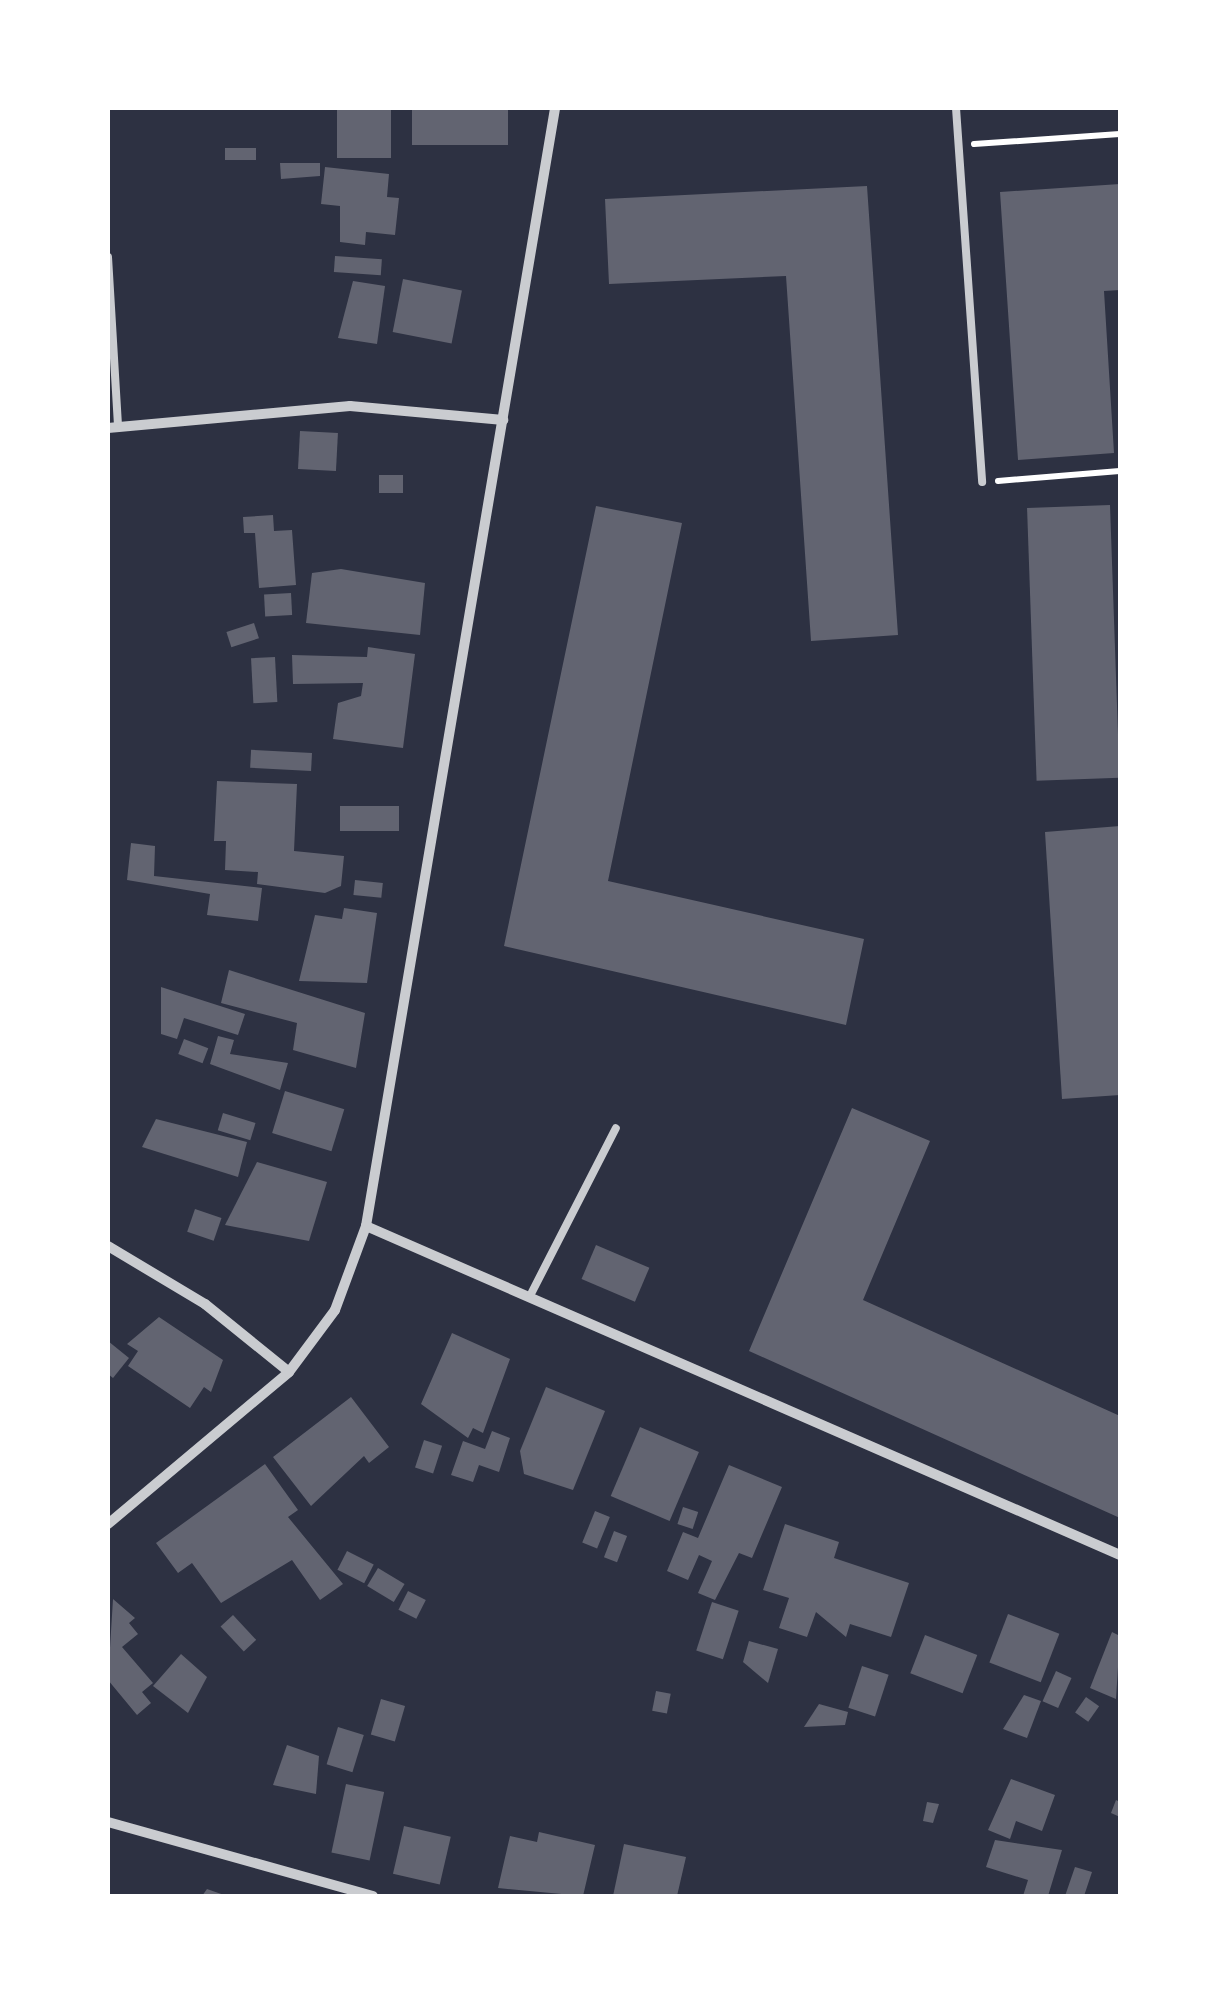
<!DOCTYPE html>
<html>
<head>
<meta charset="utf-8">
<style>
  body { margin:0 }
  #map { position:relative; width:1228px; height:2004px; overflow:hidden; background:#2d3142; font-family:"IBM Plex Serif",serif }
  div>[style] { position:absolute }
  .building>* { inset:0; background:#626471; transform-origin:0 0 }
  .path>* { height:6px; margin:-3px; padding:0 3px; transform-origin:3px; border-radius:3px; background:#fff }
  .service>* { height:8px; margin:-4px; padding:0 4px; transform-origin:4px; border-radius:4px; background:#caccd0 }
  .minor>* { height:10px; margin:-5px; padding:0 5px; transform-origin:5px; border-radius:5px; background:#caccd0 }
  span { translate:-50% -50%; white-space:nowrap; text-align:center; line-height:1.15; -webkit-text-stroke:8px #fff; paint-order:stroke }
  .frame { position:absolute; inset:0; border:110px solid #fff; pointer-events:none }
</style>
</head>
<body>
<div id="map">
  <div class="building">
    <i style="left:337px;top:108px;width:54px;height:50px"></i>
    <i style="left:412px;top:108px;width:96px;height:37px"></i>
    <i style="left:256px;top:148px;width:12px;height:31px;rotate:90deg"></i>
    <i style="clip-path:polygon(280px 163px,320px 163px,320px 176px,281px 179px)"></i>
    <i style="clip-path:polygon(325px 167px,389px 174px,387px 197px,399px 198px,395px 235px,366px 232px,365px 245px,340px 242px,340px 206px,321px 204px)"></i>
    <i style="clip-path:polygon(1120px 184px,1120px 290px,1104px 291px,1114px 453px,1018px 460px,1000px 192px)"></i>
    <i style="clip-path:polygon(867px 186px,898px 635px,811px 641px,786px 276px,609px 284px,605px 199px)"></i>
    <i style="left:335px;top:256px;width:47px;height:16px;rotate:4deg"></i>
    <i style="left:403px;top:279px;width:60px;height:54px;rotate:11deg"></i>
    <i style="clip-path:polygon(353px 281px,385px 286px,377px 344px,338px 338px)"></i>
    <i style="left:300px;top:431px;width:38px;height:38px;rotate:3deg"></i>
    <i style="left:379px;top:475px;width:24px;height:18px"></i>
    <i style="left:1110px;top:505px;width:273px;height:83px;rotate:88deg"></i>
    <i style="clip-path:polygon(596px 506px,682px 523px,608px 881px,864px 939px,846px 1025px,504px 946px)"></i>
    <i style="clip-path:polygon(273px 515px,274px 531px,292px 530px,296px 585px,259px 588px,255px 533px,244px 533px,243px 517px)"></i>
    <i style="clip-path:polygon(341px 569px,425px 583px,420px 635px,306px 623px,312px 573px)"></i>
    <i style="left:291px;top:593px;width:22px;height:27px;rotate:87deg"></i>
    <i style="left:254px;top:623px;width:16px;height:29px;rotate:72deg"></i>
    <i style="clip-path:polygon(368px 647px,415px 654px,403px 748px,333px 739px,338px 703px,361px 696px,363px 683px,293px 684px,292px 655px,367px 657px)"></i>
    <i style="left:275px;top:657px;width:45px;height:24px;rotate:87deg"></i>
    <i style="left:312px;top:753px;width:18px;height:61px;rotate:93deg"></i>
    <i style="clip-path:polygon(217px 781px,297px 784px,294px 851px,344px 856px,341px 886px,325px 893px,257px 884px,258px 872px,225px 870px,226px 841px,214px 841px)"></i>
    <i style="left:340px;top:806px;width:59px;height:25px"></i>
    <i style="clip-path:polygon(1120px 826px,1120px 1095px,1062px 1099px,1045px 832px)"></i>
    <i style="clip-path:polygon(131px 843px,155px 846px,154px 876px,262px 888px,258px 921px,207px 915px,210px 894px,127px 880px)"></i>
    <i style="left:355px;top:880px;width:28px;height:15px;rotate:6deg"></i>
    <i style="clip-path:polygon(344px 908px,377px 913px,367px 983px,299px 981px,315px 915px,342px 919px)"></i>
    <i style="clip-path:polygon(229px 970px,365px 1013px,356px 1068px,293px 1050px,297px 1023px,221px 1003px)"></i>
    <i style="clip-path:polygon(161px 987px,245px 1014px,238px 1035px,184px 1018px,177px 1039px,161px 1034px)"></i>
    <i style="clip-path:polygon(218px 1036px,234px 1040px,230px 1054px,288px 1063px,280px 1090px,210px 1064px)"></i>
    <i style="left:184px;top:1039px;width:26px;height:16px;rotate:21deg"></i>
    <i style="left:285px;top:1091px;width:62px;height:44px;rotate:17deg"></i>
    <i style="clip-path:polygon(852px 1108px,930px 1141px,863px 1300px,1120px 1416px,1120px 1518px,749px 1351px)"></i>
    <i style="left:223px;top:1113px;width:34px;height:18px;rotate:17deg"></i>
    <i style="clip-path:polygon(156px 1119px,247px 1142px,238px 1177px,142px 1147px)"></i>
    <i style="clip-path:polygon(257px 1162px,327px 1182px,309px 1241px,225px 1225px)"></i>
    <i style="left:195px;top:1209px;width:28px;height:24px;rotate:19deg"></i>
    <i style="left:596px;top:1245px;width:58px;height:37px;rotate:23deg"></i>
    <i style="clip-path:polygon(159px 1317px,223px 1360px,211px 1392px,204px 1387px,190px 1408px,128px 1366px,138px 1351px,127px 1344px)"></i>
    <i style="clip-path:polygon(452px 1333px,510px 1359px,483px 1433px,473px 1428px,468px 1438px,421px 1404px)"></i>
    <i style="clip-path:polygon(108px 1341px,129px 1358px,113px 1378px,108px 1374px)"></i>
    <i style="clip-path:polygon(546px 1387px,605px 1411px,573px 1490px,524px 1474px,520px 1451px)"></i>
    <i style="clip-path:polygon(351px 1397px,389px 1447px,369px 1463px,364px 1456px,311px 1506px,273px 1457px)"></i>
    <i style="left:640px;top:1427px;width:64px;height:75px;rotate:23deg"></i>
    <i style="clip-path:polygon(492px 1431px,510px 1438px,499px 1472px,479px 1465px,473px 1482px,451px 1475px,463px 1441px,485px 1449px)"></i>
    <i style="left:424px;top:1440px;width:19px;height:29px;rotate:18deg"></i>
    <i style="clip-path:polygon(265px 1464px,298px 1510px,288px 1517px,343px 1584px,320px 1600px,292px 1560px,221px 1603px,192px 1563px,178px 1573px,156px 1543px)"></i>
    <i style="clip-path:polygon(729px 1465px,782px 1487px,752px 1558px,739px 1553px,715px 1600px,698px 1593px,712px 1561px,699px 1555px,688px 1580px,667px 1571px,683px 1532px,698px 1538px)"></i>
    <i style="left:683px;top:1507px;width:16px;height:18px;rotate:18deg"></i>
    <i style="left:595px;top:1511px;width:16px;height:34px;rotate:22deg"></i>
    <i style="clip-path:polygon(785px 1524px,839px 1542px,834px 1558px,909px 1583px,891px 1637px,850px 1624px,846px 1637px,816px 1612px,807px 1637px,779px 1628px,789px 1598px,763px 1590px)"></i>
    <i style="left:614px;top:1531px;width:14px;height:28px;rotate:21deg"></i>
    <i style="left:347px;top:1551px;width:30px;height:21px;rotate:27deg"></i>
    <i style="left:378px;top:1568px;width:31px;height:21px;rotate:31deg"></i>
    <i style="left:408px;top:1591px;width:20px;height:21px;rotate:27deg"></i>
    <i style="clip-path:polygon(113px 1599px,135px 1618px,129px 1623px,138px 1634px,122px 1647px,153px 1683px,142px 1692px,151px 1703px,137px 1715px,108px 1680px)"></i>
    <i style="left:712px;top:1602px;width:28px;height:51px;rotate:18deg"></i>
    <i style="left:1008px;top:1614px;width:55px;height:52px;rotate:21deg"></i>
    <i style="left:233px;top:1615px;width:34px;height:17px;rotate:47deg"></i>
    <i style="clip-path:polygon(1112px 1632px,1120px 1636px,1116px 1699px,1090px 1688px)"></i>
    <i style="left:925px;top:1635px;width:56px;height:41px;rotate:21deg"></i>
    <i style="clip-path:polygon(749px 1641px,778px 1649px,768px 1683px,743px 1662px)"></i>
    <i style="clip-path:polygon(181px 1654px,207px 1677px,188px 1713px,153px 1686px)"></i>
    <i style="left:862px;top:1666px;width:28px;height:44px;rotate:18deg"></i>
    <i style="left:1056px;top:1671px;width:17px;height:33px;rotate:24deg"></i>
    <i style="left:656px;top:1691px;width:15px;height:20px;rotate:11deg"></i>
    <i style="clip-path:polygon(1024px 1695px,1041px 1701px,1027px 1738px,1003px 1729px)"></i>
    <i style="left:1086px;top:1697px;width:16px;height:19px;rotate:35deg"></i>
    <i style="left:381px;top:1699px;width:25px;height:37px;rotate:16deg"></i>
    <i style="clip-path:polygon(819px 1704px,848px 1712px,845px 1725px,804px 1727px)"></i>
    <i style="left:338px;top:1727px;width:27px;height:39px;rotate:17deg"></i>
    <i style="clip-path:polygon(287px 1745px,319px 1756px,316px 1794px,273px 1785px)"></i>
    <i style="clip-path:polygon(1011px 1779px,1055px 1795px,1042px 1831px,1016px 1821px,1010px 1839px,988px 1830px)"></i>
    <i style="left:346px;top:1784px;width:39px;height:70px;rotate:12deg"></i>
    <i style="clip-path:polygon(1116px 1800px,1120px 1802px,1120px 1817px,1111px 1813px)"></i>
    <i style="clip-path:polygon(927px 1802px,939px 1804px,933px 1823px,923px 1821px)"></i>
    <i style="left:404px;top:1826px;width:48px;height:49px;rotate:13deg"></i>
    <i style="clip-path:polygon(539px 1832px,595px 1845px,583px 1896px,498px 1888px,510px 1836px,537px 1842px)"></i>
    <i style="clip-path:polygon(995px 1840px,1062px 1850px,1048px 1896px,1023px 1896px,1028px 1880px,986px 1867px)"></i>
    <i style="clip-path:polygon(624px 1844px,686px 1857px,677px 1896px,613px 1896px)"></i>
    <i style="clip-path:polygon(1075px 1867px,1092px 1872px,1084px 1896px,1065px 1896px)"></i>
    <i style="clip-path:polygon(207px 1889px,227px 1896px,202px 1896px)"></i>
  </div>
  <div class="path">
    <i style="left:974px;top:144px;width:146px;rotate:-3.9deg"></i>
    <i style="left:998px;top:481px;width:122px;rotate:-4.7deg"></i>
  </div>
  <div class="service">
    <i style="left:956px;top:108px;width:375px;rotate:86deg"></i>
    <i style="left:108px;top:257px;width:170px;rotate:86.6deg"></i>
    <i style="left:532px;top:1292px;width:184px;rotate:-62.9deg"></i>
  </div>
  <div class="minor">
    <i style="left:108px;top:428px;width:243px;rotate:-5.2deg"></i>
    <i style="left:350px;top:406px;width:154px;rotate:5.2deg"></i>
    <i style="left:366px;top:1226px;width:823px;rotate:23.57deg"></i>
    <i style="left:108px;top:1246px;width:113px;rotate:30.9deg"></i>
    <i style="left:205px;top:1304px;width:108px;rotate:39deg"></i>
    <i style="left:108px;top:1524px;width:236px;rotate:-40deg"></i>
    <i style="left:289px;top:1372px;width:77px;rotate:-53.4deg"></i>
    <i style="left:335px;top:1310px;width:90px;rotate:-69.7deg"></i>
    <i style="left:366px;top:1226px;width:1134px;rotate:-80.4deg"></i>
    <i style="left:108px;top:1822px;width:275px;rotate:15.6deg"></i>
  </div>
  <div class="frame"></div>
</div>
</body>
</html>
